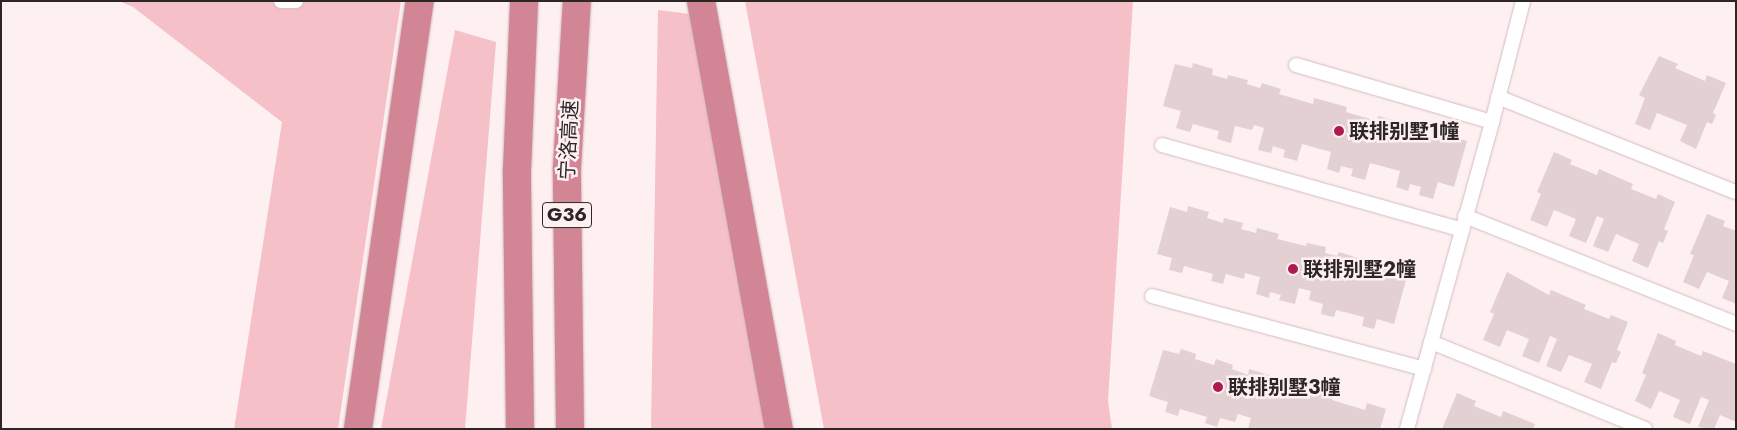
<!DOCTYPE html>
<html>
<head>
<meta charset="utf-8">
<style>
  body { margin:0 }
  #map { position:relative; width:1737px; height:430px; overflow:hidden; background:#feeff1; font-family:Jost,"Noto Sans SC",sans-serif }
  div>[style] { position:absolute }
  .green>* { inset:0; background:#f6c0c9 }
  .building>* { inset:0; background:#e2d0d3 }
  .roads { filter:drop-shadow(0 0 1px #cfbec1) drop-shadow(0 0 1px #cfbec1) }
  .service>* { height:14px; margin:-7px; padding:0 7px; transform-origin:7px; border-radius:7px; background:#fff }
  .motorway>* { height:28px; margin:-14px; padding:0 14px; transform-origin:14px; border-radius:14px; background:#d28695 }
  .dots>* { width:14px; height:14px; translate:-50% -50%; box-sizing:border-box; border:2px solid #feeff1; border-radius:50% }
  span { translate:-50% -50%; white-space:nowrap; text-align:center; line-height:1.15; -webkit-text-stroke:5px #feeff1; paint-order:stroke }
  .shield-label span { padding:1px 4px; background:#feeff1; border:1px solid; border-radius:4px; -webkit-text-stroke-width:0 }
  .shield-label { font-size:19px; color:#2c2627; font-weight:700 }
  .poi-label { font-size:20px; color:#2c2627; font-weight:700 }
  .left { translate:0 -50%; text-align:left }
  .street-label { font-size:20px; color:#2c2627 }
  .frame { position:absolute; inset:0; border:2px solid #2c2627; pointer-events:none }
</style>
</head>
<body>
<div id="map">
  <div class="green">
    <i style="clip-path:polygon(119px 1px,401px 1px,338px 429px,234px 429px,282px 122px,133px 7px)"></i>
    <i style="clip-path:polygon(745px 1px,1133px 1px,1108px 401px,1112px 429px,824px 429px)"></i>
    <i style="clip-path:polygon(658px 10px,698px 15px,769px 429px,651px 429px)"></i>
    <i style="clip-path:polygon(455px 30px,496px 42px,465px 429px,381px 429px)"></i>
  </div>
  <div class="building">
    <i style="clip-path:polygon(1659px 56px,1678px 64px,1675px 68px,1705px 81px,1707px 75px,1726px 83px,1713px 113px,1716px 115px,1712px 124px,1707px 122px,1696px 149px,1680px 141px,1687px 125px,1657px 113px,1650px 130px,1635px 124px,1645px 98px,1639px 95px)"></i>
    <i style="clip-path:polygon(1193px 63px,1213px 69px,1212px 75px,1227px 79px,1228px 75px,1248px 80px,1247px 84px,1260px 88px,1262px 83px,1281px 89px,1279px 94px,1313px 104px,1314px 98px,1347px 107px,1346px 112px,1377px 121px,1378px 116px,1416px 126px,1414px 132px,1446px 141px,1448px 136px,1467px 141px,1454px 187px,1438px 182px,1433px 199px,1419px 195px,1421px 187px,1410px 184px,1408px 191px,1396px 187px,1400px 171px,1370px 163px,1365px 180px,1351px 176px,1353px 169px,1341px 166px,1339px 173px,1327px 169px,1331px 152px,1302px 144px,1297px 161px,1283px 157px,1285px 150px,1273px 146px,1271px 153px,1258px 150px,1264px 128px,1254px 125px,1252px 130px,1235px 126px,1231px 143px,1217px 139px,1219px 131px,1193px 124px,1190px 132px,1176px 128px,1181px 111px,1163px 106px,1175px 64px,1192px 68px)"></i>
    <i style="clip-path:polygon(1554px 152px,1572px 160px,1570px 164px,1597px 175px,1599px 169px,1633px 184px,1631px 189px,1656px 199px,1658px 194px,1675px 202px,1664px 229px,1668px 231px,1663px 243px,1659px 241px,1648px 268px,1632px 261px,1639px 244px,1616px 234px,1608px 252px,1593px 246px,1604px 219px,1597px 216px,1586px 243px,1569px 236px,1576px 219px,1554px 210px,1547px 227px,1530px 220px,1541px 194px,1537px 192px)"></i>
    <i style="clip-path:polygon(1188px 206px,1209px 212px,1207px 218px,1223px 223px,1224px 218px,1243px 223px,1241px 229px,1256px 233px,1257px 228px,1279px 234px,1277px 239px,1306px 246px,1307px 243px,1326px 247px,1325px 253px,1337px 256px,1339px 252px,1358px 258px,1356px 262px,1371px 266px,1372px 262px,1393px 267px,1391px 272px,1407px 276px,1394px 324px,1377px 319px,1374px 329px,1362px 326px,1364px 317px,1336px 310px,1334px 317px,1321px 314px,1323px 304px,1309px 300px,1311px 291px,1299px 288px,1295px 304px,1279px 300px,1281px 295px,1270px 292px,1269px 298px,1256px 294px,1260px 277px,1245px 273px,1244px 279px,1226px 274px,1223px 284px,1211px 281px,1213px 274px,1184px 266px,1182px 273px,1169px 270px,1172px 258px,1157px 254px,1170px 207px,1187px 212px)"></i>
    <i style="clip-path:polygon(1707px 214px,1725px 221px,1723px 226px,1736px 231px,1736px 304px,1722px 298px,1729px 281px,1707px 272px,1699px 289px,1683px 282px,1694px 255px,1690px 254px)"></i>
    <i style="clip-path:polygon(1507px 272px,1549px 295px,1551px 290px,1586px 305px,1584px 309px,1609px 319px,1611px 315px,1628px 322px,1617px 350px,1621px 352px,1616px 363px,1612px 362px,1601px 389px,1584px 382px,1592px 364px,1569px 355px,1561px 372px,1546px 366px,1557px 339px,1550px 336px,1539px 363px,1522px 356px,1529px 339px,1507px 330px,1500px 347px,1483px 340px,1494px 314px,1490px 312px)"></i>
    <i style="clip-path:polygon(1658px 333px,1676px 341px,1675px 345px,1701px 356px,1703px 351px,1736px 364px,1736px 422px,1720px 415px,1714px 429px,1698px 427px,1709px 400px,1701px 397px,1690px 424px,1673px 417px,1680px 400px,1659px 391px,1651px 409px,1635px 401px,1646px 375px,1642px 373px)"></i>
    <i style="clip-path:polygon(1181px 349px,1196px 354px,1195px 359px,1214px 365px,1216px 359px,1233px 365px,1232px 369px,1248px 375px,1249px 369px,1269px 375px,1266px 381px,1296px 391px,1298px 383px,1334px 394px,1332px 400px,1365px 410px,1367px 403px,1386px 409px,1380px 429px,1248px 429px,1251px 418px,1238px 414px,1235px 422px,1220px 418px,1217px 427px,1205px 423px,1207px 417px,1180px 409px,1178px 416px,1165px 412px,1168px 402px,1149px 396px,1163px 350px,1179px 354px)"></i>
    <i style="clip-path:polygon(1457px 393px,1476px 401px,1474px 406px,1501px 417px,1503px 411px,1535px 424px,1533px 429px,1442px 429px)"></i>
  </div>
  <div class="roads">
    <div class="service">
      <i style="left:281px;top:1px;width:15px"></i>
      <i style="left:1296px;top:65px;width:204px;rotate:16.2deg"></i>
      <i style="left:1492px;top:122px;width:125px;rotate:-75.6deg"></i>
      <i style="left:1498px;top:97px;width:256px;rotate:21.8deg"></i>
      <i style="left:1162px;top:145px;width:312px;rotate:15.8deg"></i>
      <i style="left:1465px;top:216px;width:292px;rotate:21.7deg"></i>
      <i style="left:1152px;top:296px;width:282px;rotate:15deg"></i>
      <i style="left:1431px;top:342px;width:231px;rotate:22.1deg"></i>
      <i style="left:1407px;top:429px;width:319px;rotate:-74.5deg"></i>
    </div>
    <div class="motorway">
      <i style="left:701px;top:1px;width:435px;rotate:79.7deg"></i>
      <i style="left:358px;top:429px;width:432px;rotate:-81.8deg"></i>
      <i style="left:520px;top:429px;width:259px;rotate:-90.7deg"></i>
      <i style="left:517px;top:170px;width:169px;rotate:-87.6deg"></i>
      <i style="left:570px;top:429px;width:262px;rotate:-90.7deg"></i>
      <i style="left:567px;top:167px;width:166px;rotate:-86.6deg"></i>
    </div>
  </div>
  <div class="dots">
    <i style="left:1339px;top:131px;background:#ad1c50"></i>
    <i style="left:1293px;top:269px;background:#ad1c50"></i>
    <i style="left:1218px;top:387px;background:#ad1c50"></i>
  </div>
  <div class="shield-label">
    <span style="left:567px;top:215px">G36</span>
  </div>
  <div class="poi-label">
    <span class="left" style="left:1349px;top:131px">联排别墅1幢</span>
    <span class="left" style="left:1303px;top:269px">联排别墅2幢</span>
    <span class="left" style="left:1228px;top:387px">联排别墅3幢</span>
  </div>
  <div class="street-label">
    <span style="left:569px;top:140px;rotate:-87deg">宁洛高速</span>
  </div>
  <div class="frame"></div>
</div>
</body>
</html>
